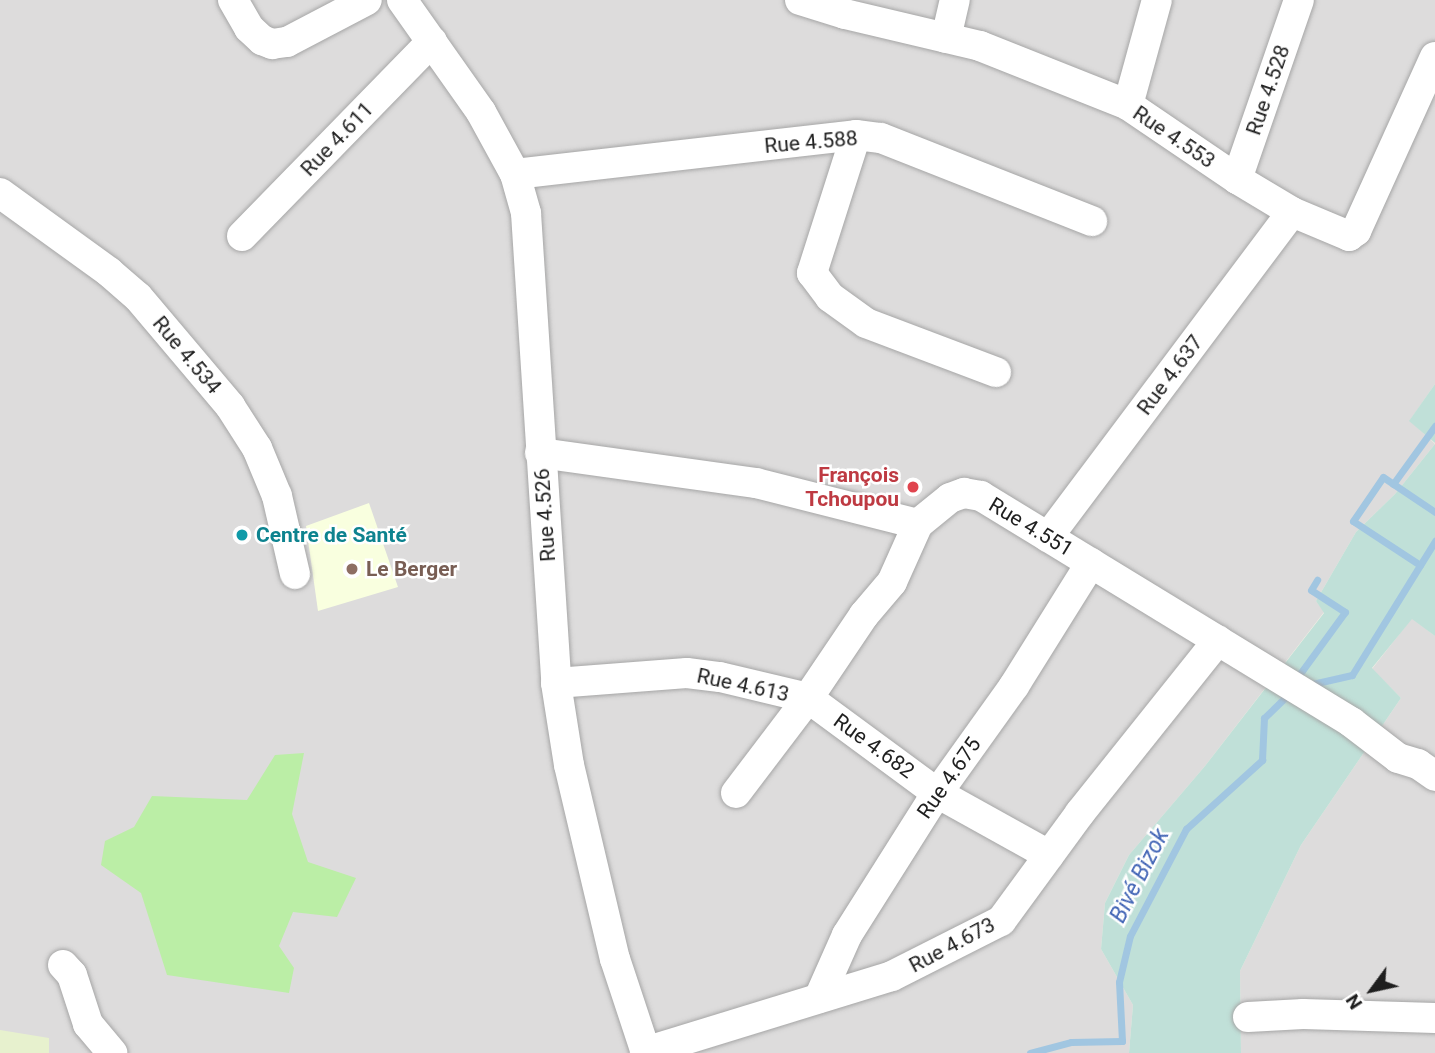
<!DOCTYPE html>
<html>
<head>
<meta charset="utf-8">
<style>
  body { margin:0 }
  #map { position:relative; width:1435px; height:1053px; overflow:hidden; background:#f0efe4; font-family:Roboto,sans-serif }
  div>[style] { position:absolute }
  .residential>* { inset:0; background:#dddcdc }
  .education>* { inset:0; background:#f9ffdf }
  .farmland>* { inset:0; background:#e7f1ce }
  .grass>* { inset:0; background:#bbeea6 }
  .wetland>* { inset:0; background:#c0e0d8 }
  .stream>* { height:7px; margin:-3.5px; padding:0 3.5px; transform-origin:3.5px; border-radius:3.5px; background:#a1c6e1 }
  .roads { filter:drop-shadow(0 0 2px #a6a6a6) drop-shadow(0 0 2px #a6a6a6) }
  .street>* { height:30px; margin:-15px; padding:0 15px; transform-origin:15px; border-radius:15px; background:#fff }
  .dots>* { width:19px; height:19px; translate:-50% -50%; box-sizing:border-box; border:4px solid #fff; border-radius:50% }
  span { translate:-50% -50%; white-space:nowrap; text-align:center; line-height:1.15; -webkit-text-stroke:5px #fff; paint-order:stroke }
  .street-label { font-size:21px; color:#1f1f1f }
  .health-label { font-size:21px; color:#be3a42; font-weight:700 }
  .right { translate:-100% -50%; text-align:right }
  .culture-label { font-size:21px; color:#0d838f; font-weight:700 }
  .left { translate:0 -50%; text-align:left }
  .education-label { font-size:21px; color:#785e54; font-weight:700 }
  .water-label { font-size:23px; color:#4366b6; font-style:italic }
  .north { position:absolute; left:1337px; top:955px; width:70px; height:70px; -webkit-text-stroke:5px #fff; paint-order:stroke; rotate:237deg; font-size:19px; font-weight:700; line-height:28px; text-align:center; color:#1f1f1f }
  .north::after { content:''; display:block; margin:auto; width:24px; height:32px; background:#1f1f1f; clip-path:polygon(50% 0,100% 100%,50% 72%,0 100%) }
</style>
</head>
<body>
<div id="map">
  <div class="residential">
    <i style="clip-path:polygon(0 0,1435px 0,1435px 384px,1410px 420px,1435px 444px,1395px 494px,1356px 532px,1316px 601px,1324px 612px,1205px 766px,1129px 855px,1105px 903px,1101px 949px,1133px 1005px,1129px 1053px,0 1053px)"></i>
    <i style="clip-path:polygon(1412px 618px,1435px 636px,1435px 1053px,1241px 1053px,1240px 971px,1301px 845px,1401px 698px,1372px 669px)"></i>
  </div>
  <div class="education">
    <i style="clip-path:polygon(369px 503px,398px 587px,318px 611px,306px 526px)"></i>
  </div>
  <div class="farmland">
    <i style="clip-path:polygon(0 1030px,49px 1038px,49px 1053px,0 1053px)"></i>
  </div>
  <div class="grass">
    <i style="clip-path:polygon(304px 753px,292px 814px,308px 862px,356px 878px,337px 917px,293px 912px,279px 946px,294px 968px,289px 993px,167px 975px,141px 893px,101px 865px,105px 841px,134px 827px,152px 796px,247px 800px,275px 755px)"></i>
  </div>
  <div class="wetland">
    <i style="clip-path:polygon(1435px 384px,1435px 443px,1409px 421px)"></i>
    <i style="clip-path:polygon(1435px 444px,1435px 636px,1412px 619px,1372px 668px,1401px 698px,1301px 845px,1240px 971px,1241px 1053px,1129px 1053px,1133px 1005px,1101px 949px,1105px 903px,1129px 855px,1205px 766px,1324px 613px,1316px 601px,1356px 532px,1395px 494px)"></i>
  </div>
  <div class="stream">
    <i style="left:1393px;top:484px;width:72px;rotate:-54.1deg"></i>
    <i style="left:1420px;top:565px;width:80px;rotate:-146.7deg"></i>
    <i style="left:1353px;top:521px;width:53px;rotate:-55.7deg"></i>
    <i style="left:1383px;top:477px;width:63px;rotate:33.9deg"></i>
    <i style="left:1299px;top:675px;width:78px;rotate:-53.9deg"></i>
    <i style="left:1345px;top:612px;width:40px;rotate:-147.1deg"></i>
    <i style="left:1311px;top:590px;width:12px;rotate:-59deg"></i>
    <i style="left:1308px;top:685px;width:45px;rotate:-12.8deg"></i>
    <i style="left:1352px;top:675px;width:158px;rotate:-58.2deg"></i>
    <i style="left:1030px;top:1053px;width:42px;rotate:-15deg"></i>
    <i style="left:1071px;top:1042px;width:51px;rotate:-1.1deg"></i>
    <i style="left:1122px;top:1041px;width:59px;rotate:-92.9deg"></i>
    <i style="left:1119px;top:982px;width:47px;rotate:-76.6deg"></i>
    <i style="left:1130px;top:936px;width:121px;rotate:-62.4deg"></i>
    <i style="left:1186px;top:829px;width:103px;rotate:-42.2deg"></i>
    <i style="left:1262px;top:760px;width:42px;rotate:-87.3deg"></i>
    <i style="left:1264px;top:718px;width:37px;rotate:-44deg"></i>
  </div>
  <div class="roads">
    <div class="street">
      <i style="left:233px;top:0;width:32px;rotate:60deg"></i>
      <i style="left:249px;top:28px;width:18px;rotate:43deg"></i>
      <i style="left:262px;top:40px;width:11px;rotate:22deg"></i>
      <i style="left:272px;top:44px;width:15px;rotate:-8deg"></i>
      <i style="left:287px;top:42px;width:90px;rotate:-27.7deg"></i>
      <i style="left:402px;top:0;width:137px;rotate:54.8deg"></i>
      <i style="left:481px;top:112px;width:71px;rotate:61.3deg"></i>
      <i style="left:515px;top:174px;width:41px;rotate:74.2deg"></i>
      <i style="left:526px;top:213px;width:471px;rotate:86.3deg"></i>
      <i style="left:556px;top:683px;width:83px;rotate:81deg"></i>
      <i style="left:569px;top:765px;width:199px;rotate:76.7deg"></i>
      <i style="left:615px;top:959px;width:99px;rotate:71.7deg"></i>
      <i style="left:800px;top:0;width:47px;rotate:17.3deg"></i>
      <i style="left:845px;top:14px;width:139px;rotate:13.3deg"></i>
      <i style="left:980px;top:46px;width:159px;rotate:21.7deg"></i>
      <i style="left:1128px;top:105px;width:132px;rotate:34.2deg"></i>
      <i style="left:1237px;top:179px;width:64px;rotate:31deg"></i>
      <i style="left:1292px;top:212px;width:62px;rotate:22.8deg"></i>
      <i style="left:1349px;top:236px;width:9px;rotate:-36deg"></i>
      <i style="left:1356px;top:231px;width:191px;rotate:-65.6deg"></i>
      <i style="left:946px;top:38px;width:39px;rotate:-77deg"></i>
      <i style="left:1128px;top:105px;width:109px;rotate:-74.6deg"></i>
      <i style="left:856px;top:135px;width:145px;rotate:107.7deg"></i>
      <i style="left:812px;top:273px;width:30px;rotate:53deg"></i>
      <i style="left:830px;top:297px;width:44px;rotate:35.8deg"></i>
      <i style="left:866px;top:323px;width:139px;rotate:20.7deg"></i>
      <i style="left:515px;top:174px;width:343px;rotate:-6.5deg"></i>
      <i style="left:856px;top:135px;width:25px;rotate:7deg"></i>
      <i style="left:881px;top:138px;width:227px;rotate:21.5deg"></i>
      <i style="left:1237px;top:179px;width:189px;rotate:-70.9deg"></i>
      <i style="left:0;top:193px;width:135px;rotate:35.9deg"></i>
      <i style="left:109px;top:272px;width:38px;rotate:41deg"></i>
      <i style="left:138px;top:297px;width:143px;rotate:49.8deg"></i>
      <i style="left:230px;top:406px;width:50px;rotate:57.3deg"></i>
      <i style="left:257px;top:448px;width:52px;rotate:67.4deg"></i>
      <i style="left:277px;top:496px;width:80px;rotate:77deg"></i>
      <i style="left:242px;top:236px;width:272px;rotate:-45.7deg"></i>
      <i style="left:540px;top:453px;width:218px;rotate:7.9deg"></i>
      <i style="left:756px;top:483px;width:167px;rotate:14.2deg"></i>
      <i style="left:918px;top:524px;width:41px;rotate:-39.1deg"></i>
      <i style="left:950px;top:498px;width:15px;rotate:-20deg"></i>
      <i style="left:964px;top:493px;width:17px;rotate:10deg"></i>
      <i style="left:981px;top:496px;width:434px;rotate:31.4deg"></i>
      <i style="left:1351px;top:722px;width:59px;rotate:37.5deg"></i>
      <i style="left:1398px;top:758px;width:21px;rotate:17deg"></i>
      <i style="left:1418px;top:764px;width:21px;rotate:35deg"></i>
      <i style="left:1048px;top:537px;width:406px;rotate:-53.1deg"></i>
      <i style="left:556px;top:683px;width:131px;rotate:-4.4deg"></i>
      <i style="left:687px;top:673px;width:33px;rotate:7deg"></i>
      <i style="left:720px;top:677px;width:90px;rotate:13.4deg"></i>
      <i style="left:808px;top:698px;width:100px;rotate:-56deg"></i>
      <i style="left:864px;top:615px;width:43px;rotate:-49.7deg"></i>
      <i style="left:892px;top:582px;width:64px;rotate:-65.9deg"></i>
      <i style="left:736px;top:793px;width:119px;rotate:-52.8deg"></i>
      <i style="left:808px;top:698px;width:160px;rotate:36.4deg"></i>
      <i style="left:937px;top:793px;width:128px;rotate:29deg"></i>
      <i style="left:63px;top:965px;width:13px;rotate:48deg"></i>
      <i style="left:72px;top:975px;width:52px;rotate:71.9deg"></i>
      <i style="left:88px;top:1024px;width:38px;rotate:50deg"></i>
      <i style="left:819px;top:998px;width:69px;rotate:-66deg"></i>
      <i style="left:847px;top:935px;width:157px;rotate:-57.7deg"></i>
      <i style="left:931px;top:802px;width:143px;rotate:-54.4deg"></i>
      <i style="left:1014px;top:686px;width:145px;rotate:-58deg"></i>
      <i style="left:1248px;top:1017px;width:55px;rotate:-3.1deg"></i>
      <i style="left:1303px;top:1014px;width:132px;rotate:1.7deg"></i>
      <i style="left:645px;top:1052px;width:258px;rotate:-17.1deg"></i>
      <i style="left:892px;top:976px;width:122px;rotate:-26.8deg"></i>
      <i style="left:1001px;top:921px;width:134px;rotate:-53.8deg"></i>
      <i style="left:1080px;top:813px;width:221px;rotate:-51.4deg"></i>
    </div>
  </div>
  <div class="dots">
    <i style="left:913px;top:487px;background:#e0444e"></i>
    <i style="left:242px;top:535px;background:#0f9aa8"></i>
    <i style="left:352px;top:569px;background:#8d6e63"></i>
  </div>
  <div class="street-label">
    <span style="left:1268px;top:90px;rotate:-71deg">Rue 4.528</span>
    <span style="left:1174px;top:137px;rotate:34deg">Rue 4.553</span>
    <span style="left:337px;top:139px;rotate:-46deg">Rue 4.611</span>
    <span style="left:811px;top:142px;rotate:-5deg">Rue 4.588</span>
    <span style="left:187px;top:355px;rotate:50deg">Rue 4.534</span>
    <span style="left:1170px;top:375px;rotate:-53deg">Rue 4.637</span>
    <span style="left:545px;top:515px;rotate:-94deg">Rue 4.526</span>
    <span style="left:1031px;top:527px;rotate:31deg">Rue 4.551</span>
    <span style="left:743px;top:685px;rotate:12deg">Rue 4.613</span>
    <span style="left:874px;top:746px;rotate:36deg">Rue 4.682</span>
    <span style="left:949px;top:778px;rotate:-55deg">Rue 4.675</span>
    <span style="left:952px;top:945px;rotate:-28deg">Rue 4.673</span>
  </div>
  <div class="health-label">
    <span class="right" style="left:899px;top:487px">François<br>Tchoupou</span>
  </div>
  <div class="culture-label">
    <span class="left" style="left:256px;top:535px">Centre de Santé</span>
  </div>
  <div class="education-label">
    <span class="left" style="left:366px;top:569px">Le Berger</span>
  </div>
  <div class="water-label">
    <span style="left:1140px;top:876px;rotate:-63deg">Bivé Bizok</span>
  </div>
  <div class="north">N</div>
</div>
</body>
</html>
